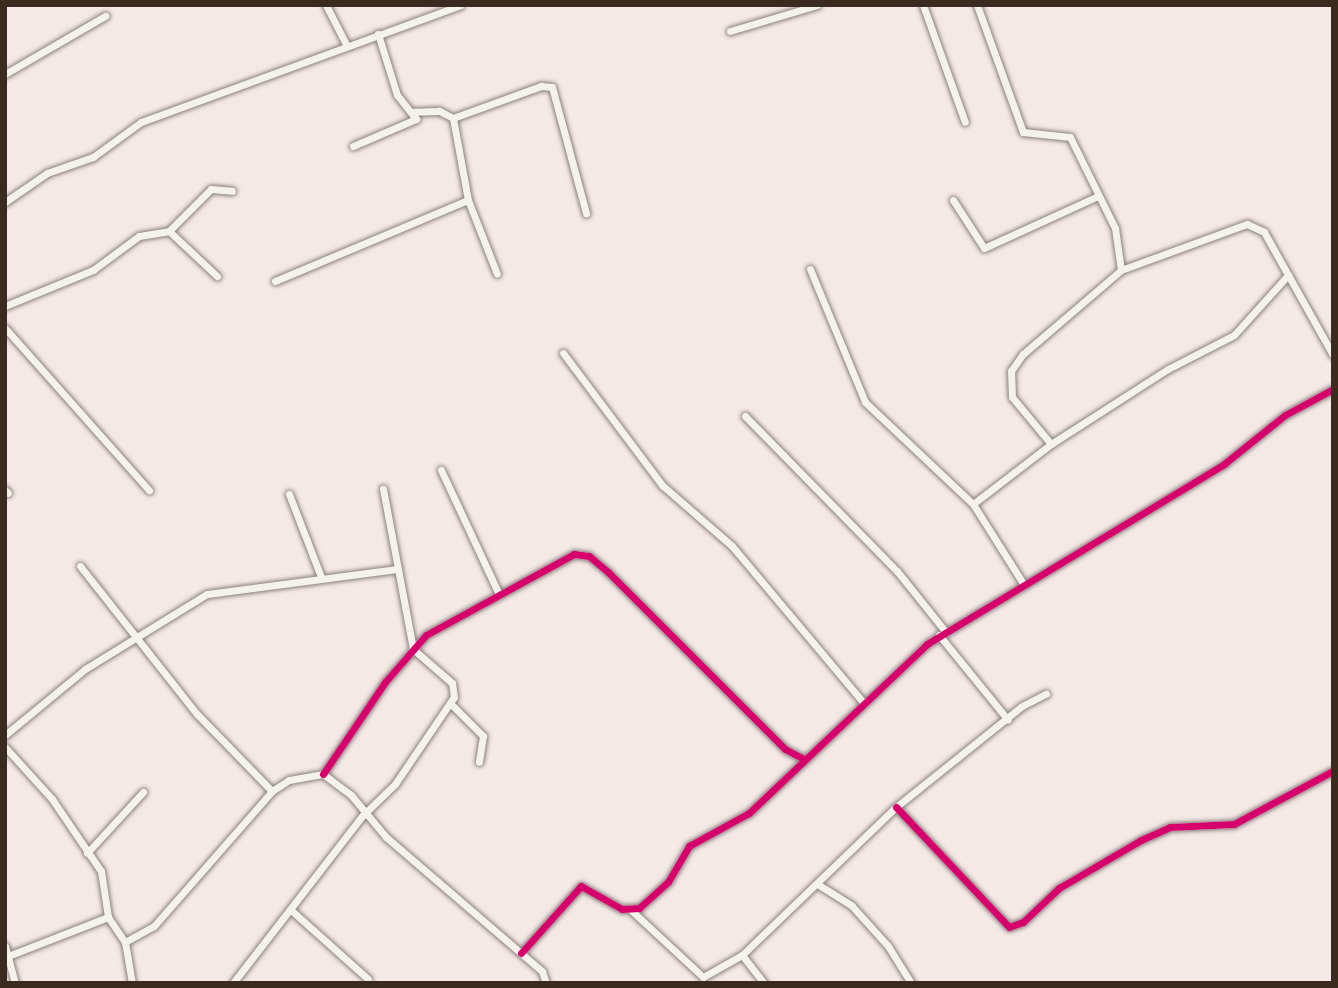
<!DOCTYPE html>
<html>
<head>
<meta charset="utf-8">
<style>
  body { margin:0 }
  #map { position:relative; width:1338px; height:988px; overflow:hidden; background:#f5e9e7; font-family:"Architects Daughter",sans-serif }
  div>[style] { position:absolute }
  .roads { filter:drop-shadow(0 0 2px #8a817d) drop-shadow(0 0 2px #8a817d) }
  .minor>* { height:7px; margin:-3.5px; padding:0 3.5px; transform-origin:3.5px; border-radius:3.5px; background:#f5f1eb }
  .cycleway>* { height:7px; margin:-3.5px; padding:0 3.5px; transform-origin:3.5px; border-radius:3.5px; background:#d6006c }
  span { translate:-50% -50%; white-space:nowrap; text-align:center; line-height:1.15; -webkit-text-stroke:5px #fcf5e5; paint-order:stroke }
  .frame { position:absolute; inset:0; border:7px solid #3b2a1e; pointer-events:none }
</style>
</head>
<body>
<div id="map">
  <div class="roads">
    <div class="minor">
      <i style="left:326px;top:5px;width:44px;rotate:62.9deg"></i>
      <i style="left:923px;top:5px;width:124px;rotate:70.3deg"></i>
      <i style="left:977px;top:5px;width:135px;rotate:70.1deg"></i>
      <i style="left:1023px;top:132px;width:47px;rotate:6.1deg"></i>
      <i style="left:1070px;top:137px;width:102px;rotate:63.7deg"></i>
      <i style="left:1115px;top:228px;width:42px;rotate:81.9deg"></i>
      <i style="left:730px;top:31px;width:91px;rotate:-16.6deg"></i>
      <i style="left:5px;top:74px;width:116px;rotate:-30.1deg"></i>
      <i style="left:453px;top:118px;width:94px;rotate:-20deg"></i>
      <i style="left:541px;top:86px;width:11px;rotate:5deg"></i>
      <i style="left:552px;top:87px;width:131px;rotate:74.9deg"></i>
      <i style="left:353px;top:146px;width:69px;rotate:-23.2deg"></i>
      <i style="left:416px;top:119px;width:31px;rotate:-128deg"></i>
      <i style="left:397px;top:95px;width:64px;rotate:-107.3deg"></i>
      <i style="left:468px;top:200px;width:79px;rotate:68.6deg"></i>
      <i style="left:953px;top:200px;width:57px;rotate:57.1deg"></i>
      <i style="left:984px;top:248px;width:125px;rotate:-24.5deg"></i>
      <i style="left:5px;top:202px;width:51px;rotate:-34.6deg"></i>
      <i style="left:47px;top:173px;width:49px;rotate:-19.2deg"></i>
      <i style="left:93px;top:157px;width:59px;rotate:-36.1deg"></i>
      <i style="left:141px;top:122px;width:340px;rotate:-20.1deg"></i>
      <i style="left:169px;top:231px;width:66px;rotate:43.2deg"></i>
      <i style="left:810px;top:269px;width:144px;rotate:67.5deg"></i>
      <i style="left:865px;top:402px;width:149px;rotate:43.4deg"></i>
      <i style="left:973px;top:504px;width:96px;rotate:57.8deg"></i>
      <i style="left:275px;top:281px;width:209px;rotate:-22.8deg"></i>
      <i style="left:468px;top:200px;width:83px;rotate:-100.4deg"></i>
      <i style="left:453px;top:118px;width:16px;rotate:-153deg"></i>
      <i style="left:439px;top:111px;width:25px;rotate:178deg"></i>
      <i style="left:5px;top:306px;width:95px;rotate:-22.2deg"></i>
      <i style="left:93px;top:270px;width:57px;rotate:-36.5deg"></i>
      <i style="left:139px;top:236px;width:30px;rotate:-9deg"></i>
      <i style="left:169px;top:231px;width:59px;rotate:-45deg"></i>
      <i style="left:211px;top:189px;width:21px;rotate:5deg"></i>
      <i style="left:5px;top:328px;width:217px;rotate:48.4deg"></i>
      <i style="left:563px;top:353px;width:166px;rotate:53.1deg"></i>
      <i style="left:663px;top:486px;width:91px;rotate:41deg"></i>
      <i style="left:732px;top:546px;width:202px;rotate:50deg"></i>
      <i style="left:745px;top:416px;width:217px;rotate:45.6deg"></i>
      <i style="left:897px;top:571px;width:77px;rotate:51.3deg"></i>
      <i style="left:1051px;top:444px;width:61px;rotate:-129.7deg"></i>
      <i style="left:1012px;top:397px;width:26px;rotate:-92deg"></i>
      <i style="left:1011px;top:371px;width:21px;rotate:-55deg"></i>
      <i style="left:1023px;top:354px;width:129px;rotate:-40.6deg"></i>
      <i style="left:1121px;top:270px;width:134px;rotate:-20.1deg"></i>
      <i style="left:1247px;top:224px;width:19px;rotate:25deg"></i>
      <i style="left:1264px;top:232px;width:141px;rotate:60.7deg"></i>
      <i style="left:441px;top:470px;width:135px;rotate:65deg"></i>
      <i style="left:5px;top:490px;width:4px;rotate:45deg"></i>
      <i style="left:289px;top:494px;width:89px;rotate:68.9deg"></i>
      <i style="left:973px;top:504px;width:98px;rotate:-37.6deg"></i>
      <i style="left:1051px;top:444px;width:139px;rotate:-32.7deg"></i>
      <i style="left:1168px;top:369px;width:74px;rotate:-27.3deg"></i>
      <i style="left:1234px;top:335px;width:81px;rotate:-48deg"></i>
      <i style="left:80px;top:566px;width:189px;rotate:51.7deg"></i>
      <i style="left:197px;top:714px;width:107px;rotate:45.8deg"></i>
      <i style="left:939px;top:635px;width:109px;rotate:50.9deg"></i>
      <i style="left:452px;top:705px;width:44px;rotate:45deg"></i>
      <i style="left:483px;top:736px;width:26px;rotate:99deg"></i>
      <i style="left:5px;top:735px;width:104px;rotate:-39.5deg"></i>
      <i style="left:85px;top:669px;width:143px;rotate:-31.6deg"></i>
      <i style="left:207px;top:594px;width:192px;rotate:-7.5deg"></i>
      <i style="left:5px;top:747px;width:70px;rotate:47.9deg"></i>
      <i style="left:52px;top:799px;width:87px;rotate:55.8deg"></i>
      <i style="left:101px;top:871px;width:47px;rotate:81.3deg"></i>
      <i style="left:108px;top:917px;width:30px;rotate:56deg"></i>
      <i style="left:125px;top:942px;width:42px;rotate:80.3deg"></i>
      <i style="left:323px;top:774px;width:111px;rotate:-56deg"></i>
      <i style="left:385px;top:682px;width:62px;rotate:-48.9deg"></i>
      <i style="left:426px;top:635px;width:169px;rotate:-28.7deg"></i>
      <i style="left:574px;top:554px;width:15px;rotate:8deg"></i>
      <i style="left:589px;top:556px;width:25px;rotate:40deg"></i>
      <i style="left:608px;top:572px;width:250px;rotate:45deg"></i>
      <i style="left:785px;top:749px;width:21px;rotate:28deg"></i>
      <i style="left:896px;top:807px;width:165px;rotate:46.7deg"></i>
      <i style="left:1009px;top:927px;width:15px;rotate:-20deg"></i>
      <i style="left:1023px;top:922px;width:50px;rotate:-43.4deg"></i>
      <i style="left:1059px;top:888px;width:95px;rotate:-30.3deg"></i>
      <i style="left:1141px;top:840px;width:32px;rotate:-24deg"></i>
      <i style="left:1170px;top:827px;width:64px;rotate:-2.7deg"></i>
      <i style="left:1234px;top:824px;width:112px;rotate:-28.2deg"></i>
      <i style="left:87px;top:853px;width:83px;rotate:-47.4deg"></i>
      <i style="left:819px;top:885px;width:39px;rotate:32deg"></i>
      <i style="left:852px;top:906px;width:54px;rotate:48deg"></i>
      <i style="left:888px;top:946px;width:44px;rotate:58.1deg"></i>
      <i style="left:292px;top:911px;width:102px;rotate:41.8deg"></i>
      <i style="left:632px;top:911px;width:97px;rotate:42.9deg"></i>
      <i style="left:703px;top:977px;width:45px;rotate:-29.4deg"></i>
      <i style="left:742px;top:955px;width:214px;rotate:-43.9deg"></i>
      <i style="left:896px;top:807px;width:161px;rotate:-38.7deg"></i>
      <i style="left:1022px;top:706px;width:27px;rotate:-27deg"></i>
      <i style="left:125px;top:942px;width:33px;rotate:-29deg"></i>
      <i style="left:154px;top:926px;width:179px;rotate:-48.8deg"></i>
      <i style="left:272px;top:791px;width:20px;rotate:-33deg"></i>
      <i style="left:289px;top:780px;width:35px;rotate:-10deg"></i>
      <i style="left:323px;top:774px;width:35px;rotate:37deg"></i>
      <i style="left:351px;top:795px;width:55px;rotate:50.2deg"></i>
      <i style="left:386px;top:837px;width:206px;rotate:40.7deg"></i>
      <i style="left:542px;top:971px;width:13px;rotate:72deg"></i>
      <i style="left:5px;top:946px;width:38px;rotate:75deg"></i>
      <i style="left:521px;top:953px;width:90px;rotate:-48.2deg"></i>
      <i style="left:581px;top:886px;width:47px;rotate:29.3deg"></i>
      <i style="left:622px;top:909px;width:17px;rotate:-3deg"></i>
      <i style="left:639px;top:908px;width:39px;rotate:-42deg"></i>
      <i style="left:668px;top:882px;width:42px;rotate:-59.7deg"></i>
      <i style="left:689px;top:846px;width:68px;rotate:-28.8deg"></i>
      <i style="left:749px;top:813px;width:245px;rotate:-43.5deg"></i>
      <i style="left:927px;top:644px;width:347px;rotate:-31.2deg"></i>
      <i style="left:1224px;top:464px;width:78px;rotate:-38.8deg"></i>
      <i style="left:1285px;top:415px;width:55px;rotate:-28.4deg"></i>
      <i style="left:742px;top:955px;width:36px;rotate:52deg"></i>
      <i style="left:8px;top:956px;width:107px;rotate:-21.3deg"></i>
      <i style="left:233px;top:983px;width:212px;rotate:-52.3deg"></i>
      <i style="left:363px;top:815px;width:45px;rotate:-44.1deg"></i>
      <i style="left:395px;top:784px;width:105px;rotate:-55.9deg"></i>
      <i style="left:454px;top:697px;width:14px;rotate:-98deg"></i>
      <i style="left:452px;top:683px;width:52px;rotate:-138.9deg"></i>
      <i style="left:413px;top:649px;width:163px;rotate:-100.6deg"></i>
    </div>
  </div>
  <div class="cycleway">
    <i style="left:323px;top:774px;width:111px;rotate:-56deg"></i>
    <i style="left:385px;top:682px;width:62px;rotate:-48.9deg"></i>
    <i style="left:426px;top:635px;width:169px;rotate:-28.7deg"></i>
    <i style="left:574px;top:554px;width:15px;rotate:8deg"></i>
    <i style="left:589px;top:556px;width:25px;rotate:40deg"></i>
    <i style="left:608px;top:572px;width:250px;rotate:45deg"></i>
    <i style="left:785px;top:749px;width:21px;rotate:28deg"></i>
    <i style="left:896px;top:807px;width:165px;rotate:46.7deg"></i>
    <i style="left:1009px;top:927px;width:15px;rotate:-20deg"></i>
    <i style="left:1023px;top:922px;width:50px;rotate:-43.4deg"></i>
    <i style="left:1059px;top:888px;width:95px;rotate:-30.3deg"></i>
    <i style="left:1141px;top:840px;width:32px;rotate:-24deg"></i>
    <i style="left:1170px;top:827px;width:64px;rotate:-2.7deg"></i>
    <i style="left:1234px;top:824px;width:112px;rotate:-28.2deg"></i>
    <i style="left:521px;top:953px;width:90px;rotate:-48.2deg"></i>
    <i style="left:581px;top:886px;width:47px;rotate:29.3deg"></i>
    <i style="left:622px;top:909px;width:17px;rotate:-3deg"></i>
    <i style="left:639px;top:908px;width:39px;rotate:-42deg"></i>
    <i style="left:668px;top:882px;width:42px;rotate:-59.7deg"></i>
    <i style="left:689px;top:846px;width:68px;rotate:-28.8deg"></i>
    <i style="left:749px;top:813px;width:245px;rotate:-43.5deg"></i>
    <i style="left:927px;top:644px;width:347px;rotate:-31.2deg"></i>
    <i style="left:1224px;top:464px;width:78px;rotate:-38.8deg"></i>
    <i style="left:1285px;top:415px;width:55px;rotate:-28.4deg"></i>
  </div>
  <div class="frame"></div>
</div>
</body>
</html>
